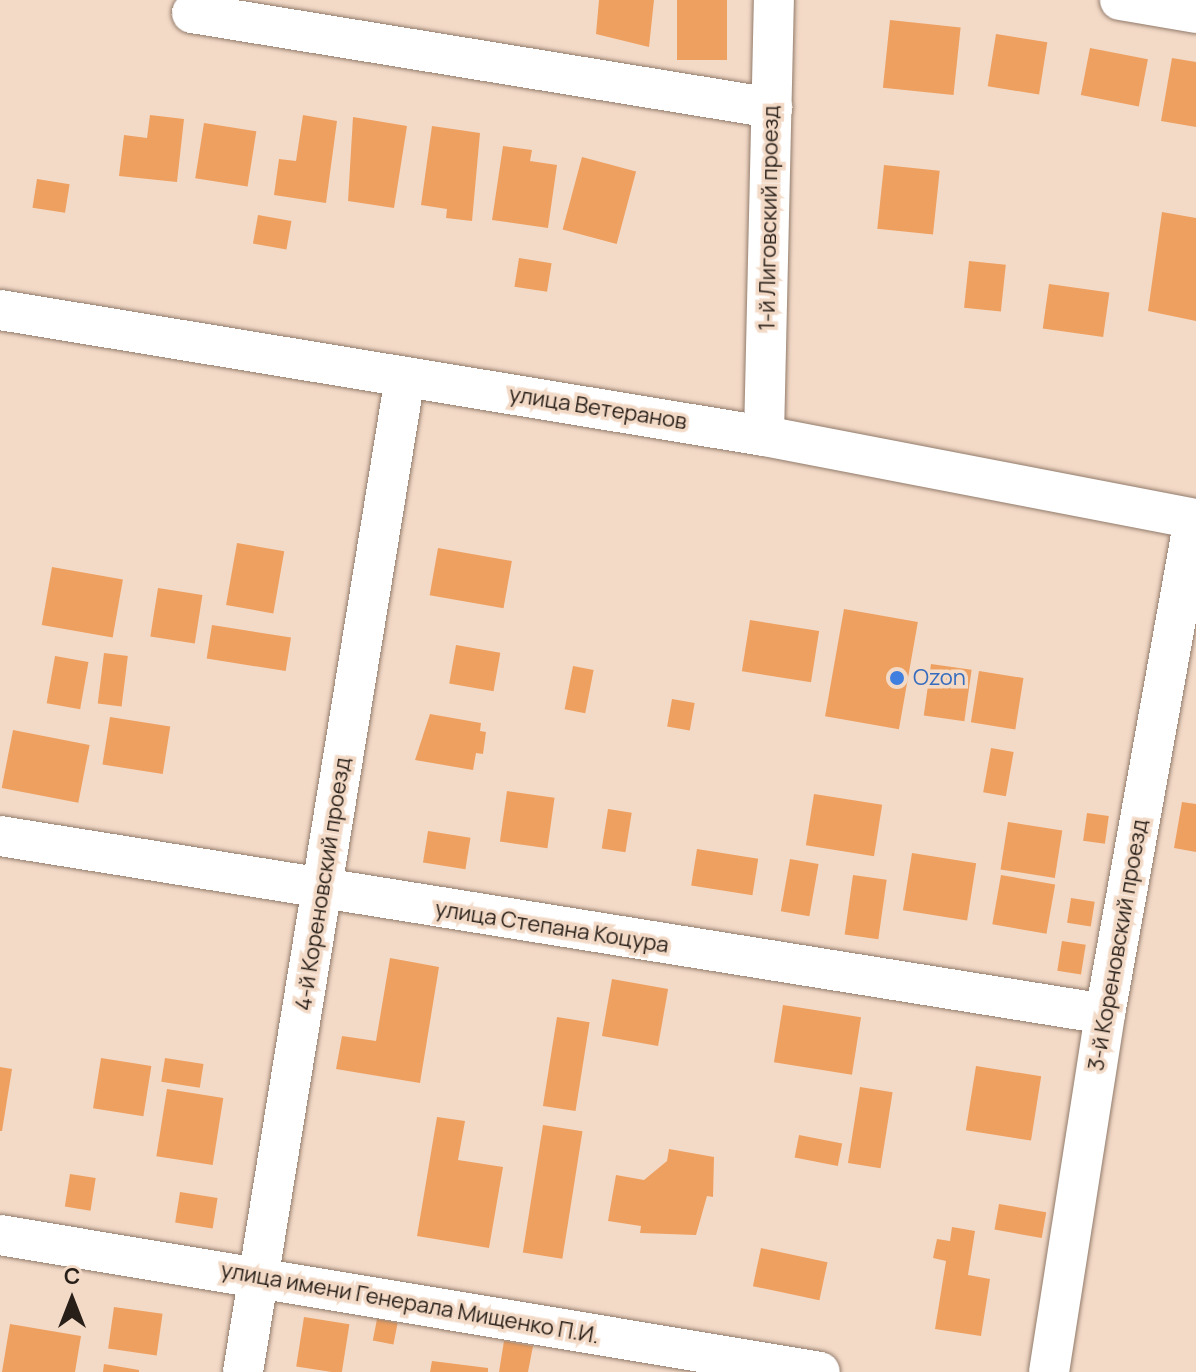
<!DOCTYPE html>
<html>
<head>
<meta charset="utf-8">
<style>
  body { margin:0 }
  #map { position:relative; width:1196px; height:1372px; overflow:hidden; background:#f3dac7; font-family:Manrope,sans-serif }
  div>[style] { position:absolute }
  .building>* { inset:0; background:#eea061; transform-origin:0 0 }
  .roads { filter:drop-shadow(0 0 2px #927b6b) drop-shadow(0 0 2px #927b6b) }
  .minor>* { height:40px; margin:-20px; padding:0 20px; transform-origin:20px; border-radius:20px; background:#fff }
  .dots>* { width:22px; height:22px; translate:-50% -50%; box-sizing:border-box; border:4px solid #f3dac7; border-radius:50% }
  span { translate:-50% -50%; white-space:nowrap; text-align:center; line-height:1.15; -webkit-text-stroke:7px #f3dac7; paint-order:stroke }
  .street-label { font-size:22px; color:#281f18 }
  .shop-label { font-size:22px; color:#366cbe }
  .left { translate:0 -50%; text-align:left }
  .north { position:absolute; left:32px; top:1260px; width:80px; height:80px; -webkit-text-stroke:6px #f3dac7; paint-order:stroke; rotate:0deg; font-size:22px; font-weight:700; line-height:32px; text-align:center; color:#281f18 }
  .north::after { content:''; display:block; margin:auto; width:28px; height:36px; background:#281f18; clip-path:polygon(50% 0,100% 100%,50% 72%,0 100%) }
</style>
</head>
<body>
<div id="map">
  <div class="building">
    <i style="clip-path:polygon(599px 0,654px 0,649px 47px,596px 34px)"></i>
    <i style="left:677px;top:0;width:50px;height:60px"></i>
    <i style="left:890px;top:20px;width:71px;height:68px;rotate:6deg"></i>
    <i style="left:996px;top:34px;width:52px;height:53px;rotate:9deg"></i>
    <i style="left:1090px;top:48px;width:59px;height:48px;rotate:11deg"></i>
    <i style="clip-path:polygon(1172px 58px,1196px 62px,1196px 127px,1161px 121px)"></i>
    <i style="clip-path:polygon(150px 115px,184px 119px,177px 182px,119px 176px,124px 135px,147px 138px)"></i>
    <i style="clip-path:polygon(303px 115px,337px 121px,326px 203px,274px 195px,279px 159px,296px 161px)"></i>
    <i style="clip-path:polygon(353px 117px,407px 126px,394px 208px,348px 201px)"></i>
    <i style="left:204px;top:123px;width:53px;height:56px;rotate:9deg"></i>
    <i style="clip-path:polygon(432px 126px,480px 133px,472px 221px,446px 218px,447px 209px,421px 205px)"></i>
    <i style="clip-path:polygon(503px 146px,532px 150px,530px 161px,557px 165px,548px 228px,492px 220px)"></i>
    <i style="left:582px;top:157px;width:56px;height:75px;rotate:15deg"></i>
    <i style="left:884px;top:165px;width:56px;height:64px;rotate:6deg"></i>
    <i style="left:37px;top:179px;width:33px;height:29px;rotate:9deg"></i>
    <i style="clip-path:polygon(1162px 212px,1196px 218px,1196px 321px,1148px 311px)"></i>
    <i style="left:258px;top:215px;width:34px;height:29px;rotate:10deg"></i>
    <i style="left:519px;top:258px;width:33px;height:29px;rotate:9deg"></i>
    <i style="left:969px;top:261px;width:37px;height:47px;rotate:6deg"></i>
    <i style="left:1049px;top:284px;width:61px;height:45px;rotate:8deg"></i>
    <i style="left:237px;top:543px;width:48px;height:63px;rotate:10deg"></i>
    <i style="left:438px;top:548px;width:75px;height:48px;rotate:10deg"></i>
    <i style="left:52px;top:567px;width:72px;height:59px;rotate:10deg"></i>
    <i style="left:158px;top:588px;width:45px;height:49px;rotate:9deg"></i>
    <i style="left:844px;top:609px;width:75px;height:109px;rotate:10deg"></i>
    <i style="left:750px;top:620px;width:70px;height:52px;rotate:9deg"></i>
    <i style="left:212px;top:625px;width:80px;height:34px;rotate:9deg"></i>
    <i style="left:456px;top:645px;width:45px;height:39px;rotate:10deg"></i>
    <i style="left:104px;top:653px;width:24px;height:51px;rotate:7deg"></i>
    <i style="left:55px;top:656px;width:34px;height:48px;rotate:10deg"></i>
    <i style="left:931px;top:664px;width:41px;height:52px;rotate:8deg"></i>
    <i style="left:573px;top:666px;width:21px;height:44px;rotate:11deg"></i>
    <i style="left:979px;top:671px;width:45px;height:52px;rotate:9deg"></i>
    <i style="left:672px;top:699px;width:23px;height:28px;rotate:10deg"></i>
    <i style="clip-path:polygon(430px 714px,481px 723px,480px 731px,486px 732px,483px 754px,476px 753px,473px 770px,415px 760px)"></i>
    <i style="left:110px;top:717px;width:61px;height:48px;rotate:9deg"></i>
    <i style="left:13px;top:730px;width:78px;height:59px;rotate:11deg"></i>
    <i style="left:991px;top:748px;width:23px;height:45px;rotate:10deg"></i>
    <i style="left:507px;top:791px;width:48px;height:51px;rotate:8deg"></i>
    <i style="left:814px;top:794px;width:69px;height:52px;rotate:9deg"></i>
    <i style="clip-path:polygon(1182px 802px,1196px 804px,1196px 852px,1174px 848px)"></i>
    <i style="left:608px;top:809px;width:24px;height:40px;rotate:9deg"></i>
    <i style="left:1087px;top:813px;width:22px;height:28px;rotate:8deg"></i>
    <i style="left:1008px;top:822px;width:55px;height:48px;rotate:9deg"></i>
    <i style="left:428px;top:831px;width:43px;height:32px;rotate:9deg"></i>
    <i style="left:697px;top:849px;width:62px;height:37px;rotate:9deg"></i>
    <i style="left:912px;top:853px;width:65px;height:58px;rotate:9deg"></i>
    <i style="left:790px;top:859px;width:29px;height:53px;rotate:10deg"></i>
    <i style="left:853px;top:875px;width:34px;height:60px;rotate:8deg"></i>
    <i style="left:1001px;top:875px;width:55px;height:50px;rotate:10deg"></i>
    <i style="left:1071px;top:898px;width:24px;height:25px;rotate:9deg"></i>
    <i style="left:1062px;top:941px;width:24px;height:30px;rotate:9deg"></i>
    <i style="clip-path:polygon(390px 958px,439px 967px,420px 1083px,336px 1069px,342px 1036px,376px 1041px)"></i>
    <i style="left:612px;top:979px;width:57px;height:58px;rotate:10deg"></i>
    <i style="left:783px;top:1005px;width:79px;height:58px;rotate:9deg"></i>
    <i style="left:557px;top:1017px;width:33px;height:90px;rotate:9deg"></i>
    <i style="left:101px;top:1058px;width:51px;height:51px;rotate:9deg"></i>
    <i style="left:165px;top:1058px;width:39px;height:24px;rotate:9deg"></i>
    <i style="left:976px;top:1066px;width:66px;height:65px;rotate:9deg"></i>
    <i style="clip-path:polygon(0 1067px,12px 1069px,2px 1131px,0 1131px)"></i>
    <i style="left:860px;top:1087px;width:33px;height:77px;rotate:9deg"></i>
    <i style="left:167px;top:1089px;width:57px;height:68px;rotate:9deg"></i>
    <i style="clip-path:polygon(437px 1117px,465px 1121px,458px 1160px,503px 1167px,489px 1248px,417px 1236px)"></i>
    <i style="left:543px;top:1125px;width:40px;height:129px;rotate:9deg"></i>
    <i style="left:799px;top:1135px;width:44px;height:23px;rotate:11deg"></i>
    <i style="clip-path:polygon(669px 1149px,714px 1157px,713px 1197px,707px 1196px,696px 1235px,640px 1233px,641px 1226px,608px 1221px,616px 1175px,644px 1180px,667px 1161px)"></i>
    <i style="left:70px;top:1174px;width:26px;height:33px;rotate:9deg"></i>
    <i style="left:180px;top:1192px;width:38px;height:31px;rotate:9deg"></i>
    <i style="left:999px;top:1204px;width:48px;height:26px;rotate:10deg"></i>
    <i style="clip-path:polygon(952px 1227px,975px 1231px,968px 1275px,990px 1279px,981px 1336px,935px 1329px,946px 1261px,933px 1258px,937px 1239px,950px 1241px)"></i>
    <i style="left:761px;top:1248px;width:68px;height:39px;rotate:12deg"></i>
    <i style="left:114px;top:1307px;width:49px;height:42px;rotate:8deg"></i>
    <i style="left:304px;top:1317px;width:46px;height:50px;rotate:9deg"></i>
    <i style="left:377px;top:1319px;width:21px;height:22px;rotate:11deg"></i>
    <i style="clip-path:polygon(10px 1324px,81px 1336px,75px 1372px,2px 1372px)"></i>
    <i style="clip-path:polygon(504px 1341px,533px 1346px,528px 1372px,499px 1372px)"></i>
    <i style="clip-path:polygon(432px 1361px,488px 1368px,488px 1372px,430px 1372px)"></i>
    <i style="clip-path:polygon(104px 1364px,139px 1370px,139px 1372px,103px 1372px)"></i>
  </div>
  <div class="roads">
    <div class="minor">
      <i style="left:1120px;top:0;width:77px;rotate:9.7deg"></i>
      <i style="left:192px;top:13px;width:588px;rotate:9.3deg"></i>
      <i style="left:0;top:310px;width:774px;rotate:9.37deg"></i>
      <i style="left:764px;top:436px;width:440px;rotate:10.9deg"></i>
      <i style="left:764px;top:436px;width:436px;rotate:-88.7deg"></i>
      <i style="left:0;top:836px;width:1119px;rotate:9.15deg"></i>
      <i style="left:0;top:1235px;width:831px;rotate:9.48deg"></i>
      <i style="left:243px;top:1372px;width:989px;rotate:-80.75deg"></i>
      <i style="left:1049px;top:1372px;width:362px;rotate:-81.1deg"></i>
      <i style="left:1105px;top:1014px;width:503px;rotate:-79.81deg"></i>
    </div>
  </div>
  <div class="dots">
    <i style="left:897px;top:678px;background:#3f7fe0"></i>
  </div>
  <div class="street-label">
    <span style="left:769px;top:218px;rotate:-89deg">1-й Лиговский проезд</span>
    <span style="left:598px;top:408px;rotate:9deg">улица Ветеранов</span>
    <span style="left:323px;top:884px;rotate:-81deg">4-й Кореновский проезд</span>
    <span style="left:552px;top:927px;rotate:9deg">улица Степана Коцура</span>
    <span style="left:1118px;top:945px;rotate:-80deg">3-й Кореновский проезд</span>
    <span style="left:410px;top:1303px;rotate:10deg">улица имени Генерала Мищенко П.И.</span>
  </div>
  <div class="shop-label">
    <span class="left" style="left:913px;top:678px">Ozon</span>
  </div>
  <div class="north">С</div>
</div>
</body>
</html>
